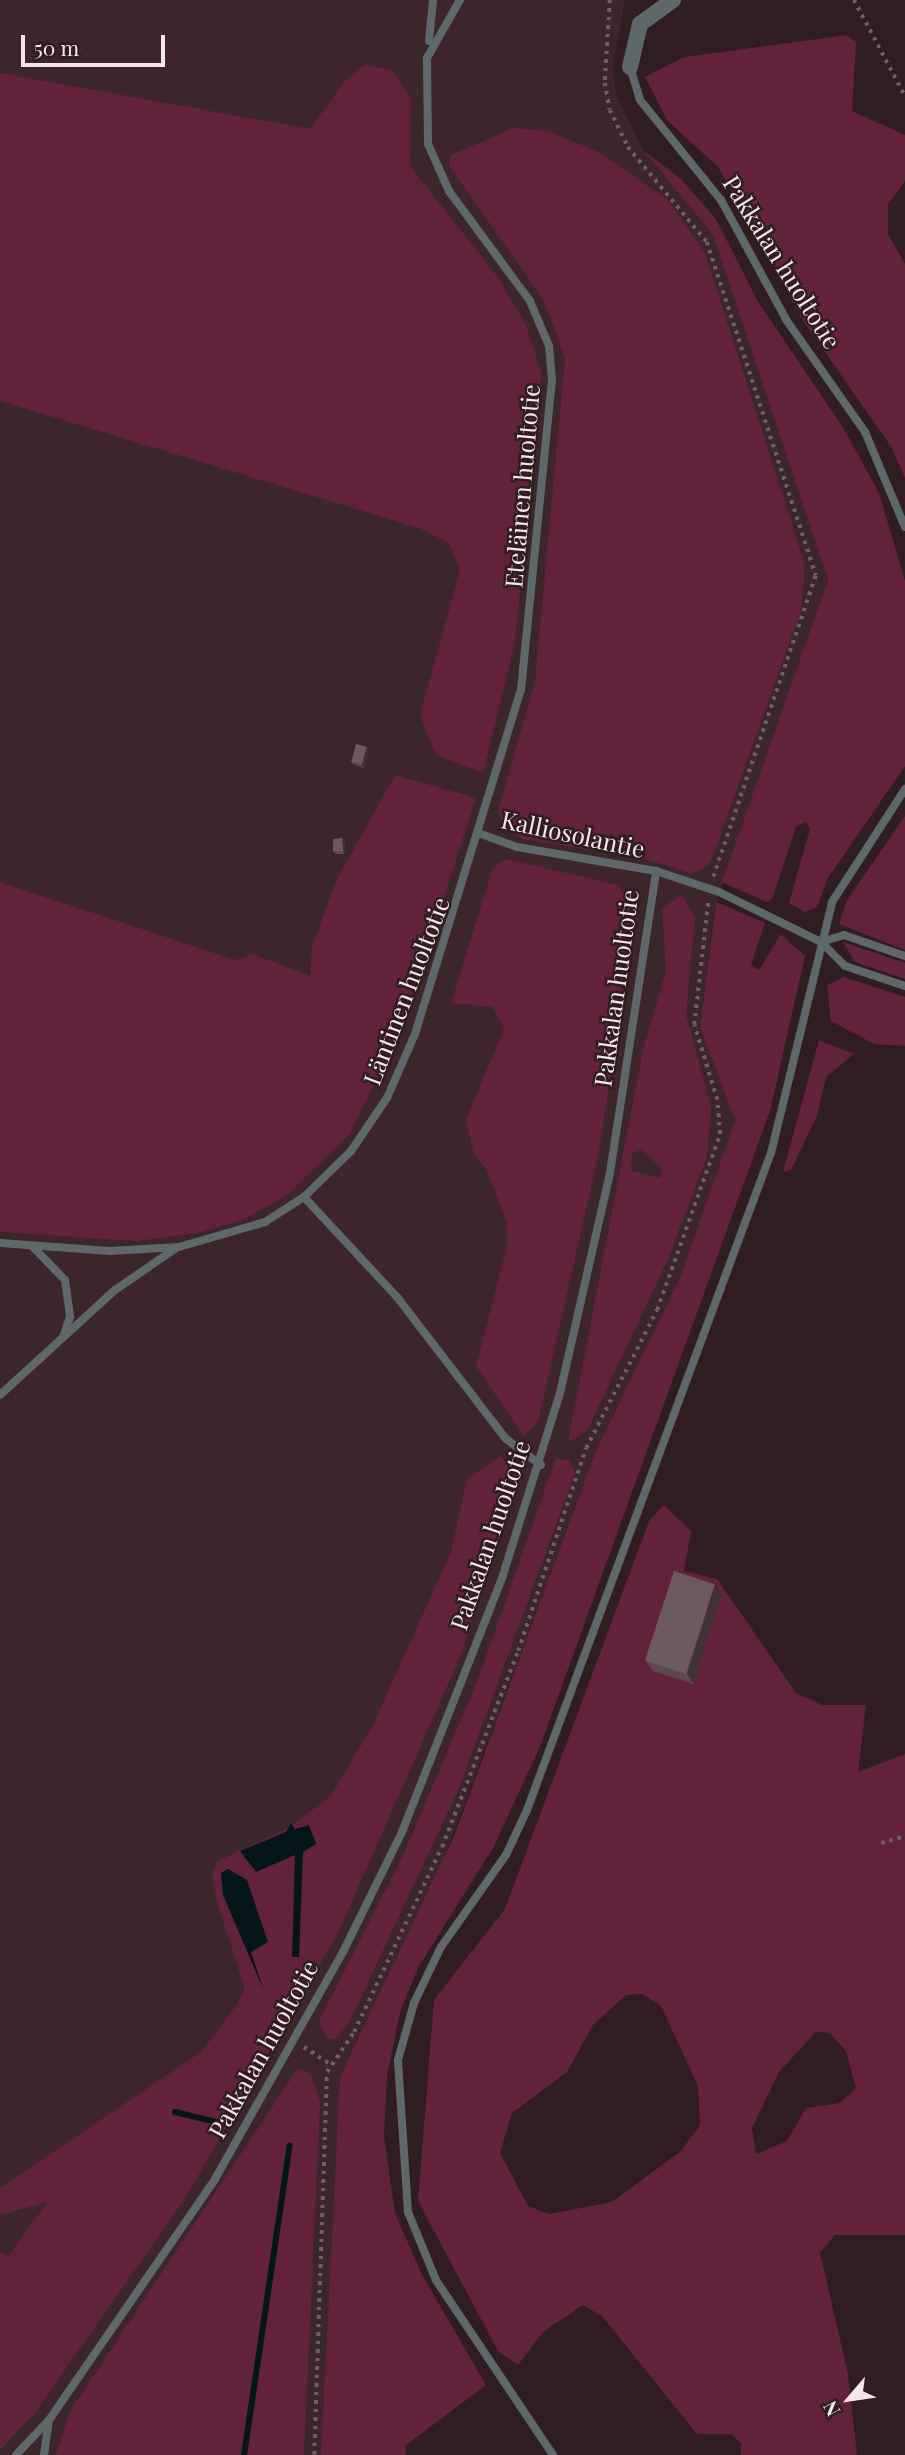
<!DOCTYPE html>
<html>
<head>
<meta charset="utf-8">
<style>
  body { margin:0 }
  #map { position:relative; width:905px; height:2455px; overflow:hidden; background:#2f1d22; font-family:"Playfair Display",serif }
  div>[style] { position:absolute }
  .built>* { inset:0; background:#3d252c }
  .green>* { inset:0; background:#62223b }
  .water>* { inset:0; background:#04161a }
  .stream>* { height:6px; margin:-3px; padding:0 3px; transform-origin:3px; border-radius:3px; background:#04161a }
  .path>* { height:3.5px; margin-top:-1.75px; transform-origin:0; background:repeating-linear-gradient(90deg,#6f5e63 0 3.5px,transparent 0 8.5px) }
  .lane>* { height:8px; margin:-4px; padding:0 4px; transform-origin:4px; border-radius:4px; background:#5e686b }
  .street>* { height:16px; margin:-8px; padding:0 8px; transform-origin:8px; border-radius:8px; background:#5e686b }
  .wall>* { inset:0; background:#5c494f }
  .shaded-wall>* { inset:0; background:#433036 }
  .building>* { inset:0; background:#6d5a5f; transform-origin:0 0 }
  span { translate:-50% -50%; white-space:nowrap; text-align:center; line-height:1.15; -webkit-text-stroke:5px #2f1d22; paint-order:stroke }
  .street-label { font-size:24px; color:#f4e7ea }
  .north { position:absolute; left:814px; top:2364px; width:70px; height:70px; -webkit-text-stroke:5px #2f1d22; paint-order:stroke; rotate:241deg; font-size:19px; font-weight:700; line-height:28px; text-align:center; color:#f4e7ea }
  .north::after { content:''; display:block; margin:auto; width:24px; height:32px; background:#f4e7ea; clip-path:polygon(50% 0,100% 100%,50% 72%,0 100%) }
  .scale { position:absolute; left:21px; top:35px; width:144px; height:32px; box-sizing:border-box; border:4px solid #f4e7ea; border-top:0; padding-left:9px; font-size:21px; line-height:24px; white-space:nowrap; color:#f4e7ea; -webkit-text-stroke:5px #2f1d22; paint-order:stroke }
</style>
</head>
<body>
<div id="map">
  <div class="built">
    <i style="clip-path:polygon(0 0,625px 0,613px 65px,616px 94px,643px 150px,713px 235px,828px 580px,714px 909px,700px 1027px,735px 1120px,681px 1275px,608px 1426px,357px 2086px,339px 2455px,0 2455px)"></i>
  </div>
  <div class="green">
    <i style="clip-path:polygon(847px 35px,856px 42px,852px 111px,905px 135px,905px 181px,888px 204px,888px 234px,905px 264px,905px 478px,892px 448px,804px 322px,719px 168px,667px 120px,645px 77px,685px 57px)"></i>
    <i style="clip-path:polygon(365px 65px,392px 70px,411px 98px,410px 166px,497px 276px,526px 325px,541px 372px,515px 642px,483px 773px,436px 755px,420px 715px,460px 570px,449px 543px,419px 528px,0 401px,0 73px,310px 129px,344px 82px)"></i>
    <i style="clip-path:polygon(514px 128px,548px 131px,599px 152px,668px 200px,705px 253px,805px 565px,801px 610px,710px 864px,693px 874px,642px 858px,522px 839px,505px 828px,498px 811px,535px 682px,565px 358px,544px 300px,449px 166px,451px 155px)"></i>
    <i style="clip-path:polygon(643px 150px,681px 179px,716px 219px,757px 300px,844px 429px,879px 493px,905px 581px,905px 766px,828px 878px,817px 907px,805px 912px,789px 903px,810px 829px,806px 822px,796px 827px,772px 899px,766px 902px,722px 882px,828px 580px,713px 235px)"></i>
    <i style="clip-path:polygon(395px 775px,476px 798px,401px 1031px,349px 1135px,286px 1196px,245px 1219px,198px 1233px,137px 1241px,0 1232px,0 882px,235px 960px,253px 954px,310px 976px,312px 948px,335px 883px)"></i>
    <i style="clip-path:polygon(905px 816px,905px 950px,839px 924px,847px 900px)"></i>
    <i style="clip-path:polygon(506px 859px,618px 885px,635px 914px,599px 1152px,538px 1422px,524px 1437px,476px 1366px,507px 1246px,507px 1222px,486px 1168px,474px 1155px,466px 1120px,504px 1029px,493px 1007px,451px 1003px,493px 867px)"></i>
    <i style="clip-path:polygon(evenodd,682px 895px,695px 917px,686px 1015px,711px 1107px,707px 1156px,668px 1259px,587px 1431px,568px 1442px,643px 1050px,666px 971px,662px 908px,682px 895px,641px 1150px,661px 1167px,661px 1178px,631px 1171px,632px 1153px,641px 1150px)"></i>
    <i style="clip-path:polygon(716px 902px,765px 923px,751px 965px,759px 970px,781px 934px,805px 956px,770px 1111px,539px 1749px,493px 1848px,418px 1968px,400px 2012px,387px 2076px,384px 2137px,395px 2213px,422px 2275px,486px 2385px,405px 2446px,406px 2455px,321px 2455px,340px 2077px,455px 1834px,596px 1451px,681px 1275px,735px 1120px,700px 1027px)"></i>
    <i style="clip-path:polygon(843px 942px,905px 963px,905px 979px,855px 962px)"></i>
    <i style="clip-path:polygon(844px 977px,905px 997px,905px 1046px,874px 1044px,831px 1021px,827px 985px)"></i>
    <i style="clip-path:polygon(819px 1040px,854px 1054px,826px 1077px,817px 1116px,791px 1170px,783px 1172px)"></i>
    <i style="clip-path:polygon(500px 1456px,519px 1477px,460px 1657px,338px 1933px,184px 2200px,34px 2414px,0 2450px,0 2252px,8px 2256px,48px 2202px,0 2215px,0 2188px,201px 2052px,236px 2006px,245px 1989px,217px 1902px,212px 1873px,218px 1861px,288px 1828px,331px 1796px,372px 1727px,451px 1552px,467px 1479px)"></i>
    <i style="clip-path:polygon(556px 1458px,570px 1461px,575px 1473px,459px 1788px,350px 2021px,336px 2039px,326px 2039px,319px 2021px,402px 1858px,477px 1682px)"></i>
    <i style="clip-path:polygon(evenodd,664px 1505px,691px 1531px,684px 1571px,717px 1579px,796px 1693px,822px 1705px,866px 1705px,858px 1772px,905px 1754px,905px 2235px,835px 2235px,820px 2253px,848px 2374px,857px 2455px,741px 2455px,741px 2443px,731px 2434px,697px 2434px,602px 2316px,583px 2305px,543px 2332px,518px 2365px,498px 2351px,418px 2201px,434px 2000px,505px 1909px,649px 1521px,664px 1505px,642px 1994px,661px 2006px,698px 2086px,700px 2125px,681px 2151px,612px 2202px,549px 2214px,528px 2206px,500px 2153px,512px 2113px,567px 2072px,593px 2025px,626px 1995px,642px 1994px,664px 1505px,816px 2032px,830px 2033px,846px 2051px,856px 2088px,840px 2103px,806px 2108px,787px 2141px,756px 2154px,752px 2128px,779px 2072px,816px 2032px)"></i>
    <i style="clip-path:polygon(298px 2068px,311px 2074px,320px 2102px,304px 2455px,56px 2455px,70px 2411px)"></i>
  </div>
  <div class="water">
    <i style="clip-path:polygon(291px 1823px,295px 1829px,309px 1825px,316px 1844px,303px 1852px,299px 1957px,292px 1957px,295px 1855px,256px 1872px,240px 1851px,286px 1832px)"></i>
    <i style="clip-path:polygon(228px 1869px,247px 1880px,268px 1942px,251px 1952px,264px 1991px,223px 1895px,221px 1873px)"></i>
  </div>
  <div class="stream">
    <i style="left:175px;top:2112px;width:46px;rotate:13.7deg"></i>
    <i style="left:244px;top:2455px;width:313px;rotate:-81.6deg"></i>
  </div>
  <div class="path">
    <i style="left:610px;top:0;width:83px;rotate:93.4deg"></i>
    <i style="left:605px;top:83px;width:27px;rotate:80deg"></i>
    <i style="left:610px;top:110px;width:41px;rotate:64.1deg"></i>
    <i style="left:628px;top:147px;width:124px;rotate:50.3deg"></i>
    <i style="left:707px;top:242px;width:351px;rotate:71.9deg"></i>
    <i style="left:816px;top:576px;width:319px;rotate:108.8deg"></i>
    <i style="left:854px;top:0;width:109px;rotate:62deg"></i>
    <i style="left:881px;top:1843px;width:25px;rotate:-16deg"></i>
    <i style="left:304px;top:2047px;width:33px;rotate:33deg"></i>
    <i style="left:314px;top:2455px;width:383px;rotate:-88.1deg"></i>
    <i style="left:327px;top:2072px;width:48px;rotate:-56deg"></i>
    <i style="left:354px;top:2032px;width:205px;rotate:-64.6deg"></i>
    <i style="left:442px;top:1847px;width:210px;rotate:-68.8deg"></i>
    <i style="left:518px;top:1651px;width:214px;rotate:-71.5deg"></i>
    <i style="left:586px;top:1448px;width:155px;rotate:-62.8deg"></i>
    <i style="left:657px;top:1310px;width:187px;rotate:-70.3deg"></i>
    <i style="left:720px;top:1134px;width:34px;rotate:-95deg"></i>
    <i style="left:717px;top:1100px;width:78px;rotate:-107deg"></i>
    <i style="left:694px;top:1025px;width:124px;rotate:-83.5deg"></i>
  </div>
  <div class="lane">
    <i style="left:429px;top:41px;width:41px;rotate:-84.4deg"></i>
    <i style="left:630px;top:67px;width:34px;rotate:73deg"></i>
    <i style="left:640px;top:100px;width:129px;rotate:51deg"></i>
    <i style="left:721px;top:200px;width:138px;rotate:61.4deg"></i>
    <i style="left:787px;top:321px;width:136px;rotate:54.9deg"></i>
    <i style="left:865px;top:432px;width:103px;rotate:67.2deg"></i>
    <i style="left:481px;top:834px;width:38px;rotate:20deg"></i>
    <i style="left:517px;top:847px;width:141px;rotate:9.8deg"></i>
    <i style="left:656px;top:871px;width:66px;rotate:18.4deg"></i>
    <i style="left:719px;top:892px;width:114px;rotate:26.1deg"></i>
    <i style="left:821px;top:942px;width:34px;rotate:45deg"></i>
    <i style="left:845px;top:966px;width:63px;rotate:18.4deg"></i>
    <i style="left:821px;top:942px;width:24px;rotate:-17deg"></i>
    <i style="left:844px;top:935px;width:65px;rotate:19deg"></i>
    <i style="left:304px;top:1197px;width:137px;rotate:47.1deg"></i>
    <i style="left:397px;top:1297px;width:178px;rotate:52.5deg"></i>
    <i style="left:505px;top:1438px;width:45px;rotate:36.9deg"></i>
    <i style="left:0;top:1243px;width:110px;rotate:4.2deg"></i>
    <i style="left:110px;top:1251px;width:69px;rotate:-3.3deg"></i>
    <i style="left:179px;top:1247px;width:90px;rotate:-16.2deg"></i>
    <i style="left:265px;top:1222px;width:46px;rotate:-32.7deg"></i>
    <i style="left:304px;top:1197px;width:66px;rotate:-44.4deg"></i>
    <i style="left:351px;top:1151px;width:64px;rotate:-55.8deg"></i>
    <i style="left:387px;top:1098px;width:70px;rotate:-66.4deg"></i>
    <i style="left:415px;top:1034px;width:360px;rotate:-72.9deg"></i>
    <i style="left:521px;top:690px;width:312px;rotate:-84.3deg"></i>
    <i style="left:552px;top:380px;width:34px;rotate:-95deg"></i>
    <i style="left:549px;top:346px;width:49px;rotate:-112.9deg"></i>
    <i style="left:530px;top:301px;width:137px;rotate:-126.4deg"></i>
    <i style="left:449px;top:191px;width:51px;rotate:-114.1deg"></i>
    <i style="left:428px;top:144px;width:86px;rotate:-90.7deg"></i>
    <i style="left:427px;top:58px;width:67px;rotate:-60.4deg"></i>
    <i style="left:33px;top:1247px;width:46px;rotate:45.9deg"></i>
    <i style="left:65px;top:1280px;width:37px;rotate:82deg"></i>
    <i style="left:70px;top:1317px;width:21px;rotate:109deg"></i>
    <i style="left:0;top:1395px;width:156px;rotate:-42.4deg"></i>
    <i style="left:115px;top:1290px;width:74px;rotate:-34.5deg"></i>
    <i style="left:16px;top:2455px;width:48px;rotate:-46.7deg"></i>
    <i style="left:49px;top:2420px;width:293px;rotate:-55.4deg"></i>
    <i style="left:215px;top:2179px;width:261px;rotate:-60.6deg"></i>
    <i style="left:343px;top:1952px;width:134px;rotate:-63.8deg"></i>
    <i style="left:402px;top:1832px;width:276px;rotate:-68.5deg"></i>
    <i style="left:503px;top:1575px;width:191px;rotate:-72.6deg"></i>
    <i style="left:560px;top:1393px;width:226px;rotate:-77.2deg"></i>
    <i style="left:610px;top:1173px;width:305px;rotate:-81.3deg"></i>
    <i style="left:44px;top:2455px;width:35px;rotate:-82deg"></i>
    <i style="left:553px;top:2455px;width:211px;rotate:-123.8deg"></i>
    <i style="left:436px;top:2280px;width:74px;rotate:-112.4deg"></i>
    <i style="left:408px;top:2212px;width:152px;rotate:-93.8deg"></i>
    <i style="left:398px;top:2060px;width:59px;rotate:-74.3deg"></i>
    <i style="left:414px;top:2003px;width:62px;rotate:-64.3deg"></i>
    <i style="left:441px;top:1947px;width:113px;rotate:-54.8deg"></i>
    <i style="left:506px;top:1855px;width:50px;rotate:-65deg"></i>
    <i style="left:527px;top:1810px;width:701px;rotate:-69.63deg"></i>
    <i style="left:771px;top:1153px;width:258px;rotate:-76.3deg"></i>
    <i style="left:832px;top:902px;width:135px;rotate:-57.1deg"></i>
  </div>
  <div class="street">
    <i style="left:630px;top:67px;width:44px;rotate:-76.9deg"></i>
    <i style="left:640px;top:24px;width:41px;rotate:-36deg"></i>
  </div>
  <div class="wall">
    <i style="clip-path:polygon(367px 747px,369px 751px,364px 768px,353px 764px,351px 761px)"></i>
    <i style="clip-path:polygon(342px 838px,345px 841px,345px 854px,336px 854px,333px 851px)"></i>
    <i style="clip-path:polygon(722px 1594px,694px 1684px,653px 1671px,646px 1661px)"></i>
  </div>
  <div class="shaded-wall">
    <i style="clip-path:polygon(367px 747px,369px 751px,364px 768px,361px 764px)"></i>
    <i style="clip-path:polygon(342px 838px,345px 841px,345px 854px,343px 851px)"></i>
    <i style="clip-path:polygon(715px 1584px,722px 1594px,694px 1684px,687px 1674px)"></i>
  </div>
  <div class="building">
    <i style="left:356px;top:744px;width:11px;height:18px;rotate:15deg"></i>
    <i style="clip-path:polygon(342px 838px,343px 851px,333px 851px,333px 839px)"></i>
    <i style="left:674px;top:1571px;width:43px;height:94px;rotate:18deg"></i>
  </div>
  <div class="street-label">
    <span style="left:782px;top:262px;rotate:58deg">Pakkalan huoltotie</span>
    <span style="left:522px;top:486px;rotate:-85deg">Eteläinen huoltotie</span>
    <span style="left:573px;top:834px;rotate:12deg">Kalliosolantie</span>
    <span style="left:616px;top:988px;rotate:-82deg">Pakkalan huoltotie</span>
    <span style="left:406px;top:991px;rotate:-69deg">Läntinen huoltotie</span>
    <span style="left:490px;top:1535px;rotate:-71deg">Pakkalan huoltotie</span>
    <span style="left:263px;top:2049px;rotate:-61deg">Pakkalan huoltotie</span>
  </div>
  <div class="north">N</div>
  <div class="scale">50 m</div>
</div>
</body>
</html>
